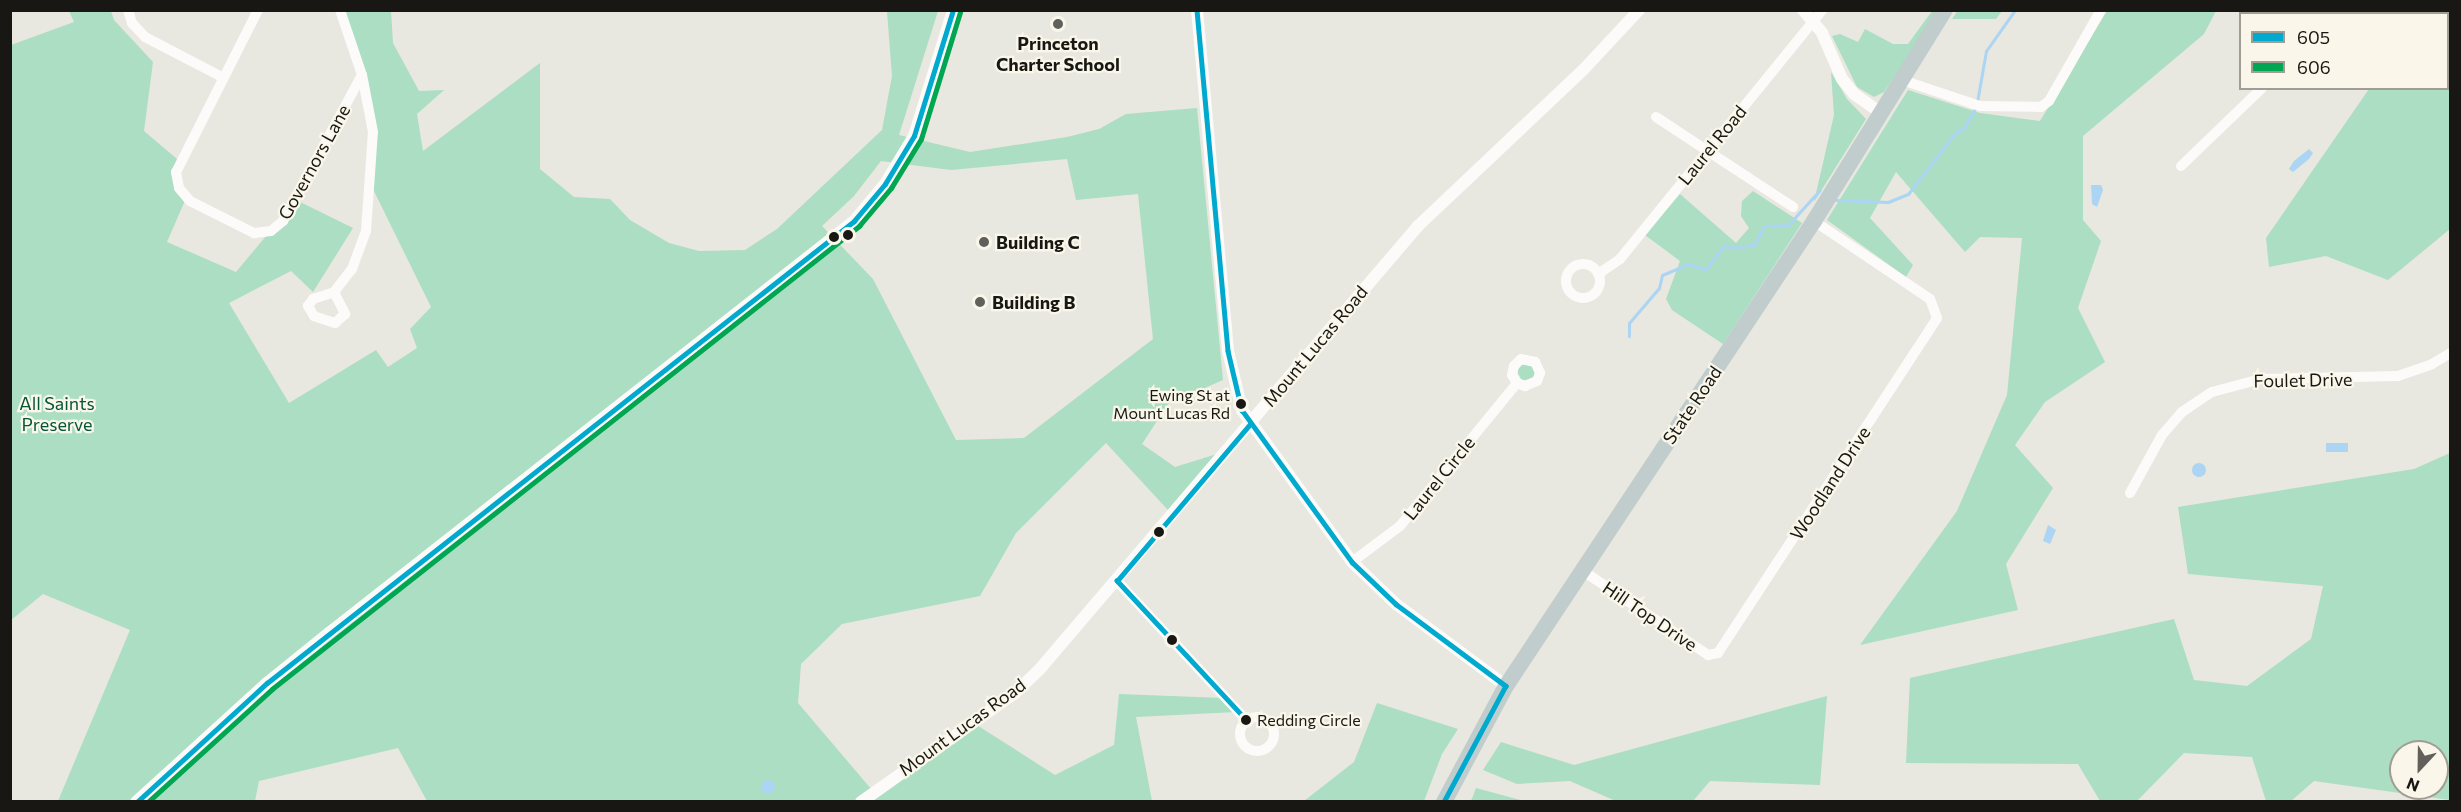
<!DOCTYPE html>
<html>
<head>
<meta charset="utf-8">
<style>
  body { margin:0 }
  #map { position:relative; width:2461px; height:812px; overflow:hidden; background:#e8e7e0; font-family:Commissioner,sans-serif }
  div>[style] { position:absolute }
  .green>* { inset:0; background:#abdec3 }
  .water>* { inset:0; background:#abd5f3; transform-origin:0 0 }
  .round { border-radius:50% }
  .stream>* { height:3px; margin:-1.5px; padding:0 1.5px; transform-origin:1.5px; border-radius:1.5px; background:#abd5f3 }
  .minor>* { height:10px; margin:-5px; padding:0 5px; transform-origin:5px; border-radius:5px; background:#fcfbfa }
  .minor>.ring { margin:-5px; padding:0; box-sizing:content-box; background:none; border:10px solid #fcfbfa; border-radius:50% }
  .tertiary>* { height:12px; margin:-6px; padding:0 6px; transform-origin:6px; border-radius:6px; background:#fcfbfa }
  .trunk>* { height:16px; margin:-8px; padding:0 8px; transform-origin:8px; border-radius:8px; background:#c1cdcd }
  .bus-1>* { height:4.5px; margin:-2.25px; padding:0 2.25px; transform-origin:2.25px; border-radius:2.25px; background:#00a9ce }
  .bus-2>* { height:4.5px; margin:-2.25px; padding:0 2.25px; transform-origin:2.25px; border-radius:2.25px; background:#00a651 }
  .dots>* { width:16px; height:16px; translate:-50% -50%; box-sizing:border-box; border:3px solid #faf7ea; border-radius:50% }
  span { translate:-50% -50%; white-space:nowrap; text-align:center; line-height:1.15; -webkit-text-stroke:4.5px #faf7ea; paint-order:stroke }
  .bus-label { font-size:16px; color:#181713 }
  .right { translate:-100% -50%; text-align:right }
  .left { translate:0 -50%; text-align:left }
  .poi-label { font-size:18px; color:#181713; font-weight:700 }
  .street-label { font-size:18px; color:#181713 }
  .park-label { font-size:18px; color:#04563a }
  .frame { position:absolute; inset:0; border:12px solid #181713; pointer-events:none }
  .legend { position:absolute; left:2239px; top:12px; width:210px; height:78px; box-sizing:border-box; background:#faf7ea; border:2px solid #a09d94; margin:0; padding:8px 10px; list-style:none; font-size:18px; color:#181713 }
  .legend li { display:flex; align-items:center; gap:12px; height:30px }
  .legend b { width:30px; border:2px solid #a09d94 }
  .north { position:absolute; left:2389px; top:740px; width:60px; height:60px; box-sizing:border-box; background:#faf7ea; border:2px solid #a09d94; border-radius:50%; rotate:202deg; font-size:16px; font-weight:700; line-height:24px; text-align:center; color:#181713 }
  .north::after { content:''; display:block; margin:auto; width:21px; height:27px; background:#61605b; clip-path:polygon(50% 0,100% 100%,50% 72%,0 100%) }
</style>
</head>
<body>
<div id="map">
  <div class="green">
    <i style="clip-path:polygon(1958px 10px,2002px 10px,2002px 11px,1996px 19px,1952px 19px)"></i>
    <i style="clip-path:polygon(2419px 10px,2450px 11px,2450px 229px,2388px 280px,2326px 256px,2269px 267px,2266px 238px,2369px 89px,2448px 88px,2448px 14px,2417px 13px)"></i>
    <i style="clip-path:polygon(evenodd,69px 11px,111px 11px,114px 20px,153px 62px,144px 131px,177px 159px,186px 198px,167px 242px,236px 272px,296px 200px,353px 228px,313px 292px,291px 271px,229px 303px,289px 403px,376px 350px,388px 367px,417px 348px,410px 329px,431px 307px,371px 185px,373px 120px,336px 11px,391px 11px,393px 43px,419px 91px,444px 90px,417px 114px,423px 151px,540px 63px,540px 169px,574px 197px,610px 199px,630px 220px,669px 243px,699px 251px,745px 250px,777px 229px,882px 130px,892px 76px,887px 11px,938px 11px,899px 135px,970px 152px,1067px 137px,1099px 129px,1126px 114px,1197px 108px,1223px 380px,1168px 404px,1142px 444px,1175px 467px,1217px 454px,1168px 510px,1106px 443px,1016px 533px,980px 596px,842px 624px,801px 664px,798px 703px,872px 790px,972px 722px,1055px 775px,1114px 745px,1119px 694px,1223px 698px,1236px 712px,1136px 717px,1152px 801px,427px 801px,398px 748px,259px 781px,255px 801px,58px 801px,130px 630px,43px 594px,11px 620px,11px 45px,74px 22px,69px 11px,1067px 159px,1076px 200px,1138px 194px,1153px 339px,1024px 438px,956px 440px,873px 279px,822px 226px,854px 196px,881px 161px,951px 170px,1067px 159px)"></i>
    <i style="clip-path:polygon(1932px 11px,1939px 11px,1884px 92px,1874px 97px,1857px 87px,1832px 36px,1840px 34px,1858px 42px,1865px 29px,1893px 44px,1908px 44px)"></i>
    <i style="clip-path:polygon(2107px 11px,2216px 11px,2204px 34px,2083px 136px,2083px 220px,2101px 241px,2078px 308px,2105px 362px,2045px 402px,2015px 445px,2053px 488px,2006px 564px,2018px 610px,1860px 645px,1957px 511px,2007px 395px,2022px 238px,1980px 237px,1965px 252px,1896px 172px,1870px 218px,1913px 265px,1906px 277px,1827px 220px,1908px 90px,1980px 113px,2040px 121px)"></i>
    <i style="clip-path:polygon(1831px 72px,1847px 99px,1866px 119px,1814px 202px,1834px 115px)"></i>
    <i style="clip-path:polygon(1753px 191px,1802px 223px,1723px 344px,1672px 310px,1666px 299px,1680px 261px,1645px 235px,1680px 194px,1736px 243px,1749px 228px,1741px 216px,1742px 201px)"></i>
    <i style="clip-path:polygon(1522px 364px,1535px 367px,1535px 378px,1522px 381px,1517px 371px)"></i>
    <i style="clip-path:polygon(evenodd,2450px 453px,2450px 800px,2314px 781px,2291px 801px,2266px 801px,2252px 757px,2184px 753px,2136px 802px,2100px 801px,2078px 764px,1906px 763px,1910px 678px,2174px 619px,2194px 680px,2247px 686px,2311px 639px,2323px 586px,2188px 574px,2178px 507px,2414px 469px,2450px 453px,2401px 752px,2437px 752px,2437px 788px,2401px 788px,2401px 752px)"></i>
    <i style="clip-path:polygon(1827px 696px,1820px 785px,1710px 781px,1693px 801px,1618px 802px,1570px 781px,1517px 784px,1483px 770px,1501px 742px,1574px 765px)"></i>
    <i style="clip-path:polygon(1377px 703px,1458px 729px,1442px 754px,1424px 801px,1304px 801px,1354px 762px)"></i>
    <i style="clip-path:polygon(1476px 788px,1524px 801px,1471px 801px)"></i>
  </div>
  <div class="water">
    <i style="clip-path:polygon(2309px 149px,2313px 153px,2309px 159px,2293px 172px,2289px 169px,2294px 161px)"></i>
    <i style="clip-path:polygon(2091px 185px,2101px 185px,2103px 190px,2097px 207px,2092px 204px)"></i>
    <i style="left:2348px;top:443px;width:9px;height:22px;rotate:90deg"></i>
    <i class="round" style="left:2192px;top:463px;width:14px;height:14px"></i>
    <i style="clip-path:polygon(2048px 525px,2056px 530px,2050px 544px,2043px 541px)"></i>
    <i class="round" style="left:761px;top:780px;width:14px;height:14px"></i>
  </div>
  <div class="stream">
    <i style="left:1977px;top:102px;width:52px;rotate:-80deg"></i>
    <i style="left:1986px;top:51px;width:50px;rotate:-54.7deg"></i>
    <i style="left:1836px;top:200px;width:52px;rotate:2.2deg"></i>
    <i style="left:1888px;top:202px;width:22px;rotate:-22deg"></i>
    <i style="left:1908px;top:194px;width:78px;rotate:-52.3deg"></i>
    <i style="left:1956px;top:132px;width:8px;rotate:-23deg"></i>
    <i style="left:1963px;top:129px;width:23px;rotate:-59deg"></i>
    <i style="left:1629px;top:336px;width:13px;rotate:-90deg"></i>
    <i style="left:1629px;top:323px;width:46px;rotate:-49.4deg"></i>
    <i style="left:1659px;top:288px;width:13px;rotate:-77deg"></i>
    <i style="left:1662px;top:275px;width:28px;rotate:-23deg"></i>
    <i style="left:1688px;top:264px;width:19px;rotate:16deg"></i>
    <i style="left:1706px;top:269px;width:30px;rotate:-53deg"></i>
    <i style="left:1724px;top:245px;width:9px;rotate:21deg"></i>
    <i style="left:1732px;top:248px;width:22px;rotate:-8deg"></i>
    <i style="left:1754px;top:245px;width:21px;rotate:-62deg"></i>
    <i style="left:1764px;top:226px;width:24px;rotate:-2deg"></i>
    <i style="left:1788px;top:225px;width:47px;rotate:-47.6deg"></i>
  </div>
  <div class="minor">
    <i style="left:128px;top:10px;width:14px;rotate:73deg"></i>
    <i style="left:132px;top:23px;width:19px;rotate:47deg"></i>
    <i style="left:145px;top:37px;width:87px;rotate:27.5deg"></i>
    <i style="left:258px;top:10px;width:182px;rotate:116.8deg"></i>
    <i style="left:176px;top:172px;width:16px;rotate:79deg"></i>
    <i style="left:179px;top:188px;width:17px;rotate:50deg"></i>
    <i style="left:190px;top:201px;width:72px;rotate:26.6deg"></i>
    <i style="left:254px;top:233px;width:17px;rotate:-7deg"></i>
    <i style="left:271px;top:231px;width:16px;rotate:-40deg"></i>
    <i style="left:283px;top:221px;width:166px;rotate:-61.6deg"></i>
    <i style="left:362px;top:75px;width:69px;rotate:-108.7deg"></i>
    <i style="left:2314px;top:14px;width:4px;rotate:-76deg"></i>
    <i style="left:1902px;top:80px;width:82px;rotate:18.4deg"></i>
    <i style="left:1980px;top:106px;width:61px;rotate:0.9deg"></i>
    <i style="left:2041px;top:107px;width:10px;rotate:-37deg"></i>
    <i style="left:2049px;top:101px;width:105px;rotate:-60.3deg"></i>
    <i style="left:1656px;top:117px;width:164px;rotate:33.3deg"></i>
    <i style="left:2181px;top:166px;width:112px;rotate:-43.9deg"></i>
    <i class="ring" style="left:1566px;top:264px;width:24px;height:24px"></i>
    <i style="left:1598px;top:274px;width:27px;rotate:-34deg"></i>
    <i style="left:1620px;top:259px;width:321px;rotate:-50.9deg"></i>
    <i style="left:334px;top:292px;width:25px;rotate:63deg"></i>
    <i style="left:345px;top:314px;width:13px;rotate:138deg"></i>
    <i style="left:335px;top:323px;width:22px;rotate:-162deg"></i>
    <i style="left:314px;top:316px;width:12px;rotate:-121deg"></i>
    <i style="left:308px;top:306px;width:9px;rotate:-54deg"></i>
    <i style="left:313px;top:299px;width:22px;rotate:-18deg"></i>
    <i style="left:334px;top:292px;width:29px;rotate:-52deg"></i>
    <i style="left:352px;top:269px;width:40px;rotate:-69.8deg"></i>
    <i style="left:366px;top:231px;width:99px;rotate:-86deg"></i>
    <i style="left:373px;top:132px;width:58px;rotate:-100.9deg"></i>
    <i style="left:2130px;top:493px;width:66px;rotate:-61.1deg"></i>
    <i style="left:2162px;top:435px;width:30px;rotate:-49deg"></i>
    <i style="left:2182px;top:412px;width:36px;rotate:-34deg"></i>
    <i style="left:2212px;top:392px;width:51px;rotate:-14.9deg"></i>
    <i style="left:2261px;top:379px;width:137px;rotate:-1.3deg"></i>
    <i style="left:2398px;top:376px;width:36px;rotate:-19deg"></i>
    <i style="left:2432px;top:364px;width:21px;rotate:-31deg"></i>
    <i style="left:1352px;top:562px;width:60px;rotate:-36.9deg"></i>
    <i style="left:1400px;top:526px;width:185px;rotate:-50.7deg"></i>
    <i style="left:1517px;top:383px;width:9px;rotate:21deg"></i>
    <i style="left:1525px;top:386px;width:13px;rotate:-23deg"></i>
    <i style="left:1537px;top:381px;width:9px;rotate:-69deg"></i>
    <i style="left:1540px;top:373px;width:12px;rotate:-114deg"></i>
    <i style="left:1535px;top:362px;width:14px;rotate:-168deg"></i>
    <i style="left:1521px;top:359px;width:10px;rotate:135deg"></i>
    <i style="left:1514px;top:366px;width:9px;rotate:103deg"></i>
    <i style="left:1512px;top:375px;width:9px;rotate:58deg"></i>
    <i style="left:1583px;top:571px;width:151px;rotate:33.9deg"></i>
    <i style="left:1708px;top:655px;width:10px;rotate:-11deg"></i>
    <i style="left:1718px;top:653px;width:400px;rotate:-56.8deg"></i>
    <i style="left:1937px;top:318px;width:20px;rotate:-110deg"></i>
    <i style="left:1930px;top:299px;width:140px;rotate:-146.1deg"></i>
    <i style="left:1117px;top:581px;width:190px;rotate:47.1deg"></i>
    <i class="ring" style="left:1240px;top:717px;width:24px;height:24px"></i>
  </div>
  <div class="tertiary">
    <i style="left:1197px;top:10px;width:342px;rotate:84.8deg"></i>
    <i style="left:1228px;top:351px;width:61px;rotate:76.7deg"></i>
    <i style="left:1242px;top:410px;width:188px;rotate:54.1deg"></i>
    <i style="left:1352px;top:562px;width:61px;rotate:43.7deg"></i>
    <i style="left:1396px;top:604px;width:137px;rotate:36.7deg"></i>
    <i style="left:1803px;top:10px;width:30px;rotate:50deg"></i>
    <i style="left:1822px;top:33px;width:50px;rotate:66.5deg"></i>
    <i style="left:1842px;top:79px;width:19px;rotate:51deg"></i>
    <i style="left:1854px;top:94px;width:33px;rotate:35deg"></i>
    <i style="left:136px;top:802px;width:177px;rotate:-42.3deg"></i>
    <i style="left:267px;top:683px;width:80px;rotate:-38.9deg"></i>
    <i style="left:329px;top:633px;width:667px;rotate:-38.12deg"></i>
    <i style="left:854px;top:221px;width:48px;rotate:-50deg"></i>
    <i style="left:885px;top:184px;width:56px;rotate:-58.9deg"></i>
    <i style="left:914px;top:136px;width:132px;rotate:-72.8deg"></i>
    <i style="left:861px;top:802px;width:189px;rotate:-35.3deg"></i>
    <i style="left:1015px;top:693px;width:33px;rotate:-44deg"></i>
    <i style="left:1039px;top:670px;width:584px;rotate:-49.52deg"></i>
    <i style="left:1418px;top:226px;width:228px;rotate:-43.4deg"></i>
    <i style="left:1584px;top:69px;width:81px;rotate:-47deg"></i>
  </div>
  <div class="trunk">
    <i style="left:1444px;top:802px;width:132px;rotate:-61.9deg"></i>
    <i style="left:1506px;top:686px;width:558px;rotate:-56.48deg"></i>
    <i style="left:1814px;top:221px;width:248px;rotate:-58.2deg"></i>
  </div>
  <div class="bus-1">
    <i style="left:1197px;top:10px;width:342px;rotate:84.8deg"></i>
    <i style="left:1228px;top:351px;width:61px;rotate:76.7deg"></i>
    <i style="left:1242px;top:410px;width:188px;rotate:54.1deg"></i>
    <i style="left:1352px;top:562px;width:61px;rotate:43.7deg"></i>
    <i style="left:1396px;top:604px;width:137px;rotate:36.7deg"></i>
    <i style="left:1506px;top:686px;width:132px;rotate:118.1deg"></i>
    <i style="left:1246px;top:720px;width:190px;rotate:-132.9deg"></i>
    <i style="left:1117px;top:581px;width:206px;rotate:-49.7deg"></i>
    <i style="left:137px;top:802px;width:176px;rotate:-42.5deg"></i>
    <i style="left:267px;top:683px;width:747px;rotate:-38.2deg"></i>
    <i style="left:854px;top:221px;width:48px;rotate:-50deg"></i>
    <i style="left:885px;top:184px;width:56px;rotate:-58.9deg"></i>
    <i style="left:914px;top:136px;width:132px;rotate:-72.8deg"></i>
  </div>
  <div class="bus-2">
    <i style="left:148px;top:802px;width:168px;rotate:-42.3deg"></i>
    <i style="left:272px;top:689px;width:748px;rotate:-38.26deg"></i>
    <i style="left:859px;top:226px;width:50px;rotate:-49.9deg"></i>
    <i style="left:891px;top:188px;width:57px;rotate:-58.5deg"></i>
    <i style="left:921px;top:139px;width:133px;rotate:-72.9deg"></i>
  </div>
  <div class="dots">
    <i style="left:1058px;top:24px;background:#61605b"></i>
    <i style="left:848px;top:235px;background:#181713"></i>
    <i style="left:834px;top:237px;background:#181713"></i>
    <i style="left:984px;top:242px;background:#61605b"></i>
    <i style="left:980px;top:302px;background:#61605b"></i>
    <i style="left:1241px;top:404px;background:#181713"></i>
    <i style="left:1159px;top:532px;background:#181713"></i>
    <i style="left:1172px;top:640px;background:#181713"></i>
    <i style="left:1246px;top:720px;background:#181713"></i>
  </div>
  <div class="bus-label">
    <span class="right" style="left:1230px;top:404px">Ewing St at<br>Mount Lucas Rd</span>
    <span class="left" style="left:1257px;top:720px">Redding Circle</span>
  </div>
  <div class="poi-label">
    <span style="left:1058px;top:54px">Princeton<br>Charter School</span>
    <span class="left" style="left:996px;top:242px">Building C</span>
    <span class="left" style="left:992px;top:302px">Building B</span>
  </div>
  <div class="street-label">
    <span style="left:1712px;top:145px;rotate:-51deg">Laurel Road</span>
    <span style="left:314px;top:162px;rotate:-61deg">Governors Lane</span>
    <span style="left:1315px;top:346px;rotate:-50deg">Mount Lucas Road</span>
    <span style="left:2303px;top:380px;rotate:-1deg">Foulet Drive</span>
    <span style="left:1692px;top:405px;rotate:-56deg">State Road</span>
    <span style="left:1439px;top:478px;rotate:-51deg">Laurel Circle</span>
    <span style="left:1830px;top:483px;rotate:-57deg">Woodland Drive</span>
    <span style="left:1650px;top:616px;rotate:34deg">Hill Top Drive</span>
    <span style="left:962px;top:727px;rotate:-36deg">Mount Lucas Road</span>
  </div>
  <div class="park-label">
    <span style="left:57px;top:414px">All Saints<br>Preserve</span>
  </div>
  <div class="frame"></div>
  <ul class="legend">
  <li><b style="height:8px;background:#00a9ce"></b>605</li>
  <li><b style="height:8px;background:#00a651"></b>606</li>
  </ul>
  <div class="north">N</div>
</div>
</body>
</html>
